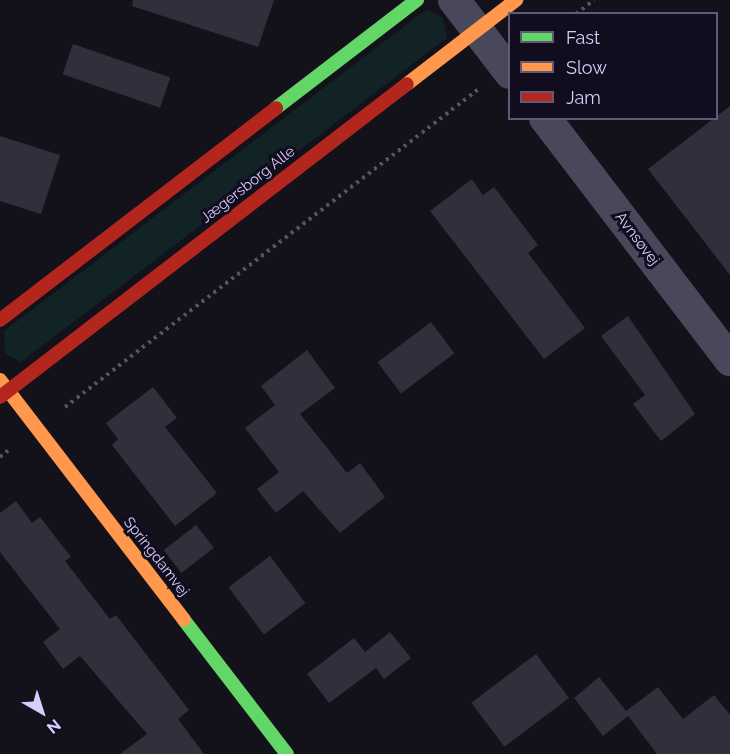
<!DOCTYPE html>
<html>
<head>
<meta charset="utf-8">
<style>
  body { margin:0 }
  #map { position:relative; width:730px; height:754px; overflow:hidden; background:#13111a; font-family:Raleway,sans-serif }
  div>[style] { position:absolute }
  .green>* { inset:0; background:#112325 }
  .building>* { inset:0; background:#322f3c; transform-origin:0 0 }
  .path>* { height:4px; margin-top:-2px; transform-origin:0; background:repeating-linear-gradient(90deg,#4d5865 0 3px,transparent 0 7.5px) }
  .street>* { height:32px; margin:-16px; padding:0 16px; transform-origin:16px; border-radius:16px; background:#49475a }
  .fast>* { height:14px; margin:-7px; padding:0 7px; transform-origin:7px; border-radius:7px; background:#63d668 }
  .slow>* { height:14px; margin:-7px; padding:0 7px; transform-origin:7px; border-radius:7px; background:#ff974d }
  .jam>* { height:14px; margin:-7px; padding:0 7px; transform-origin:7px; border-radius:7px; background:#b3261e }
  span { translate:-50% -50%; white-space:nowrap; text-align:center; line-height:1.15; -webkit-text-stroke:6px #120d1e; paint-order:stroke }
  .street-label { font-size:15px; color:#d7cefb }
  .legend { position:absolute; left:508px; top:12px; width:210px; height:108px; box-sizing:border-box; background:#120d1e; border:2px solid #615a76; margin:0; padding:8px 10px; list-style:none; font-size:18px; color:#d7cefb }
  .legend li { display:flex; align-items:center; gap:12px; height:30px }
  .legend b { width:30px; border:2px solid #615a76 }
  .north { position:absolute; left:12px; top:682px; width:60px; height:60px; -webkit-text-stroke:4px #120d1e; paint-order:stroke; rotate:141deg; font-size:16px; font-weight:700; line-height:24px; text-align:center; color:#d7cefb }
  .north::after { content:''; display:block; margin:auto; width:21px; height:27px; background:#d7cefb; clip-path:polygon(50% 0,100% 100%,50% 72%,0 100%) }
</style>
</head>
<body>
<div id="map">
  <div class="green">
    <i style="clip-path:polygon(427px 9px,443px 18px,447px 38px,21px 362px,5px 354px,4px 331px)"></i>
  </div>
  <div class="building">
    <i style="clip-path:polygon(133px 0,274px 0,258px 47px,132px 6px)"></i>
    <i style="left:73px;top:44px;width:103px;height:32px;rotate:19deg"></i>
    <i style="clip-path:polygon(730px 106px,730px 275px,648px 169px)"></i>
    <i style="clip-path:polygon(0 136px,60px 155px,41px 214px,0 201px)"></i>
    <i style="clip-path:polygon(472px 179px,483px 195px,494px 187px,538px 245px,528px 253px,585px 328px,544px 359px,430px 211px)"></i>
    <i style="clip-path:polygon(628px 316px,695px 414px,661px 441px,633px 404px,645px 395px,601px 336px)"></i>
    <i style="left:431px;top:322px;width:39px;height:67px;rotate:53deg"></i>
    <i style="clip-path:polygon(307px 350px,335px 388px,300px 414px,347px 473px,360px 463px,385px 497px,340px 533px,303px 491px,276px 513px,257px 489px,279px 472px,245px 428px,275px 405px,261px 386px)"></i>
    <i style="clip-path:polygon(153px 387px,177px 418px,165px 427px,217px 493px,175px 526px,112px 445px,118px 439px,106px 423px)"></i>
    <i style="clip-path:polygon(16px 501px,32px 523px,40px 517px,71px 557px,65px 561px,110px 619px,116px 615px,189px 710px,178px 719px,204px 754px,120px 754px,147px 734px,80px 656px,63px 669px,43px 642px,60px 629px,0 552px,0 513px)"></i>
    <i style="left:196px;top:525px;width:29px;height:41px;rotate:52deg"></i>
    <i style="left:270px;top:556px;width:59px;height:52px;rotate:53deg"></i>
    <i style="clip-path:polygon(390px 632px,411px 658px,384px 679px,376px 668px,329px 703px,307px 674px,354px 638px,365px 652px)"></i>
    <i style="left:536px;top:654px;width:55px;height:81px;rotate:53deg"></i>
    <i style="clip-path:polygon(599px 677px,626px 711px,658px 687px,683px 719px,714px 695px,730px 715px,730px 754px,657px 754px,628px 716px,603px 736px,574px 698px)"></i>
  </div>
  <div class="path">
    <i style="left:576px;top:14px;width:23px;rotate:-38deg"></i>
    <i style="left:65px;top:407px;width:523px;rotate:-37.55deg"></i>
    <i style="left:0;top:457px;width:14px;rotate:-39deg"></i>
  </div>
  <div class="street">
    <i style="left:454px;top:0;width:92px;rotate:52.5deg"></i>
    <i style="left:545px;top:118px;width:305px;rotate:52.6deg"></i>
  </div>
  <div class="fast">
    <i style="left:276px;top:108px;width:178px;rotate:-37.5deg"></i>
    <i style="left:184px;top:620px;width:169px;rotate:52.5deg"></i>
  </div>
  <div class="slow">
    <i style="left:407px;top:84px;width:138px;rotate:-37.6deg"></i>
    <i style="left:0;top:380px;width:302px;rotate:52.5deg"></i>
  </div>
  <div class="jam">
    <i style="left:0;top:320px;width:348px;rotate:-37.5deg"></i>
    <i style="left:0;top:397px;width:513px;rotate:-37.56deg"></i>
  </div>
  <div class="street-label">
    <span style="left:248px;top:185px;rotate:-38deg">Jægersborg Alle</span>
    <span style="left:637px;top:239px;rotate:53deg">Avnsøvej</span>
    <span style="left:156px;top:557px;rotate:52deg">Springdamvej</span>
  </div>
  <ul class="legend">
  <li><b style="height:8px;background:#63d668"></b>Fast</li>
  <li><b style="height:8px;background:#ff974d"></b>Slow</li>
  <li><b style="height:8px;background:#b3261e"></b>Jam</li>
  </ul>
  <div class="north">N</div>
</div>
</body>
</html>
